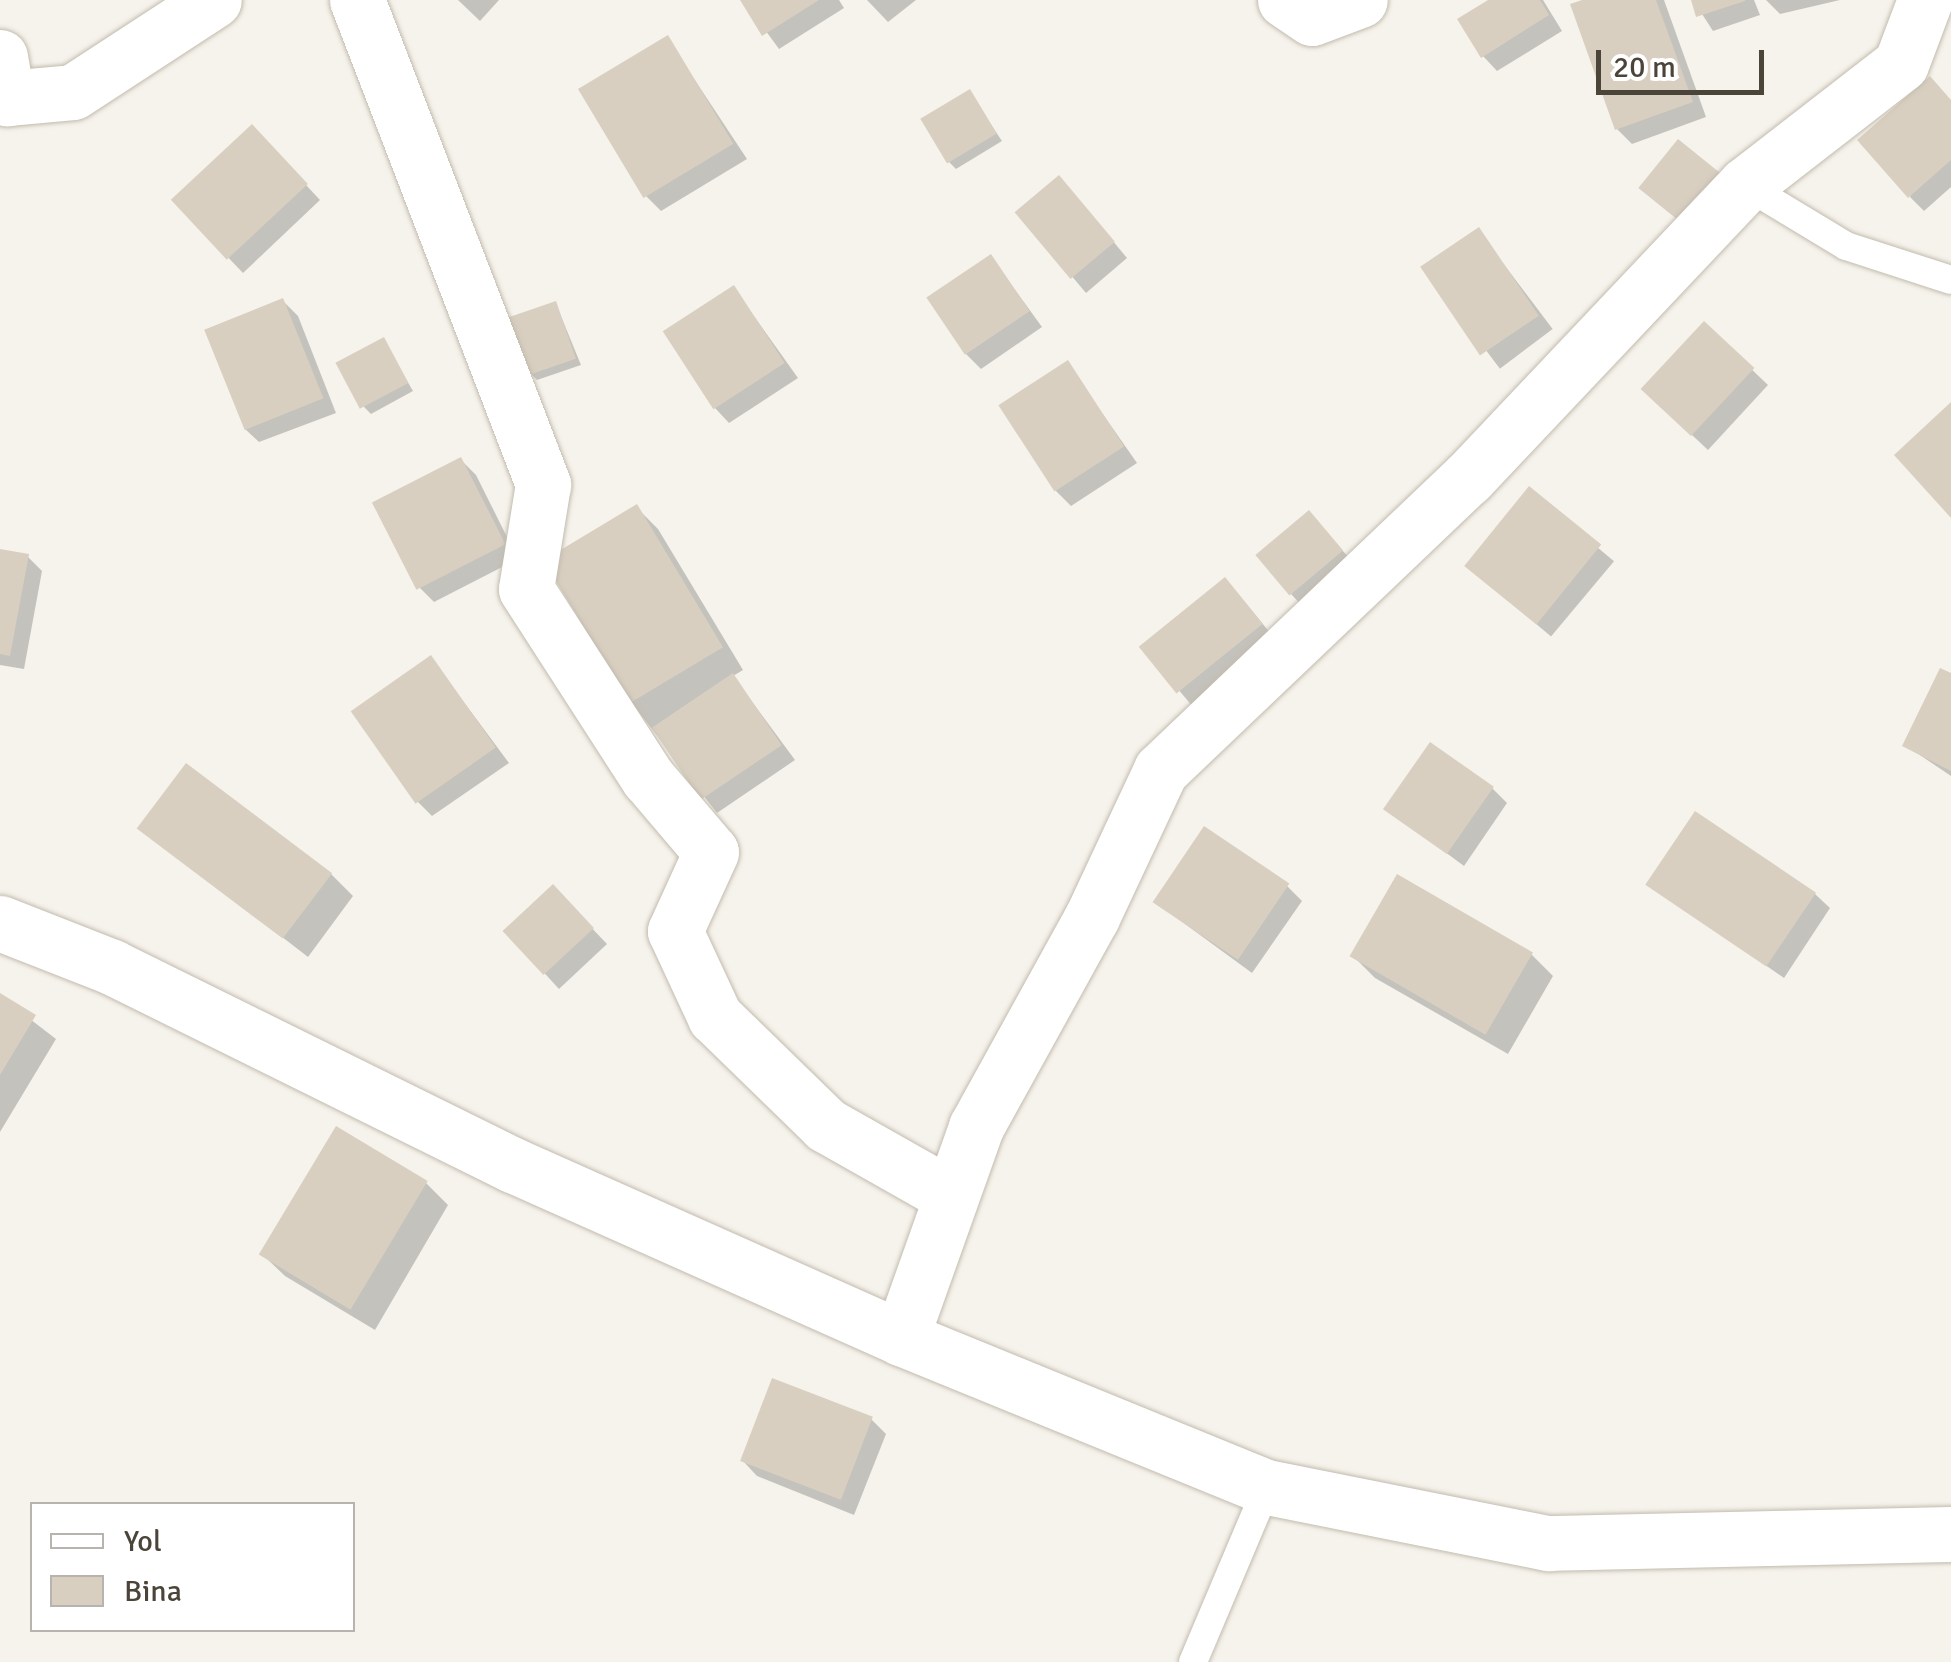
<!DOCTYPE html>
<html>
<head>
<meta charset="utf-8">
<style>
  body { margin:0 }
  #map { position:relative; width:1951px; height:1662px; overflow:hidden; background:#f6f3ec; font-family:Signika,sans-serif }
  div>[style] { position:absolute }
  .shadow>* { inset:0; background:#0003; transform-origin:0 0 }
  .building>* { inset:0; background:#d8cfc1; transform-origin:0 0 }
  .roads { filter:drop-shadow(0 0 2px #c2bbae) drop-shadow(0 0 2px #c2bbae) }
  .service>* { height:28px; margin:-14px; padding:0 14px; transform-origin:14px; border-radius:14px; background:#fff }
  .minor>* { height:55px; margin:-27.5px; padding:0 27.5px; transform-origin:27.5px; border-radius:27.5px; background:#fff }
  span { translate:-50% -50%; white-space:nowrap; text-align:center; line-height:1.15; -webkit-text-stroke:8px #fff; paint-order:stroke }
  .legend { position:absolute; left:30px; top:1502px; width:325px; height:130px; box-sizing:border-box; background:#fff; border:2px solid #b7b4b0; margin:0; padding:12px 18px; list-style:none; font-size:30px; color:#4b4439 }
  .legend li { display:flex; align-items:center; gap:20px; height:50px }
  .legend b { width:50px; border:2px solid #b7b4b0 }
  .scale { position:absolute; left:1596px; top:50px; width:168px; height:45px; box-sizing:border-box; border:5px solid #4b4439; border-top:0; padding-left:12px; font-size:30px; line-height:35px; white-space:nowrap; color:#4b4439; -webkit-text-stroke:8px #fff; paint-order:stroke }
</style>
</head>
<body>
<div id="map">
  <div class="shadow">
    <i style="clip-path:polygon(458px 0,499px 0,480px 21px)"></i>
    <i style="clip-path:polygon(743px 0,839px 0,844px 8px,779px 49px)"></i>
    <i style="clip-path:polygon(867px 0,916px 0,888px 22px)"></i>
    <i style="clip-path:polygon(1492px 0,1543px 0,1562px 31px,1497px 71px,1483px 56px)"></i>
    <i style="clip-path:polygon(1590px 0,1664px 0,1706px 117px,1632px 144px,1617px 129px)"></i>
    <i style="clip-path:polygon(1693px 0,1754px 0,1760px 15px,1713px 31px)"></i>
    <i style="clip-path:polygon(1766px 0,1840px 0,1780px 14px)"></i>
    <i style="clip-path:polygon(667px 38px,747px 159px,661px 211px,646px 196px)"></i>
    <i style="clip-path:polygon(969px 92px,1002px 141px,956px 169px,949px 162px)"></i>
    <i style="clip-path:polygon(1951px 102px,1951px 187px,1924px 211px,1910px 197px)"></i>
    <i style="clip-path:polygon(266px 142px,320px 200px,243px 273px,174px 201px)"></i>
    <i style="clip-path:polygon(1073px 193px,1127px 258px,1086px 293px,1018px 212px)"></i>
    <i style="left:1478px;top:230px;width:124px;height:66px;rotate:53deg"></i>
    <i style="clip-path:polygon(991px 257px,1042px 327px,981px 369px,966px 354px)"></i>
    <i style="clip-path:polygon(734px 288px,798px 378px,729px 423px,715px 408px)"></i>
    <i style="clip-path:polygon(283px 301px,298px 316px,336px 413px,259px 442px,244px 428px)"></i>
    <i style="clip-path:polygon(556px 304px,581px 365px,537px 380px,531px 374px)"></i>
    <i style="clip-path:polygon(1704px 324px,1768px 385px,1708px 450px,1659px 404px)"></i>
    <i style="clip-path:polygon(383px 340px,413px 391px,371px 414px,364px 407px)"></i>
    <i style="clip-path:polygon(1067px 363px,1137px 463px,1071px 506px,1056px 491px)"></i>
    <i style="clip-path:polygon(461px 460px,476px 475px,518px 559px,434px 602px,419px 587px)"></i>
    <i style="left:1529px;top:490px;width:111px;height:98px;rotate:40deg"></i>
    <i style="clip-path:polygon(637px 508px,658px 529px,743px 670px,733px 676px,795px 760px,717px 813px,631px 702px)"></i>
    <i style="clip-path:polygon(1323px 528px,1356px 566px,1305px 609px,1291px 594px)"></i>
    <i style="clip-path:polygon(0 551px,27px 556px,42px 571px,24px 669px,0 665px)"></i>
    <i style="clip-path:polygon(1239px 595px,1276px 640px,1193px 707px,1142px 646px)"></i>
    <i style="clip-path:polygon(431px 658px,509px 763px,432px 816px,418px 802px)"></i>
    <i style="clip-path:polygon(1951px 676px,1951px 776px,1905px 745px)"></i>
    <i style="clip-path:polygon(1492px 788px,1507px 803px,1464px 866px,1388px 810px)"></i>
    <i style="clip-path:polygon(141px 828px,331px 874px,353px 896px,308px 957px)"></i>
    <i style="clip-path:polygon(1650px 885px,1815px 894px,1830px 908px,1784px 978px)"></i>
    <i style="clip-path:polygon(1287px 886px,1302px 901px,1252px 973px,1155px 902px)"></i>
    <i style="clip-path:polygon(567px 902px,607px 944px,559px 989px,505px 930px)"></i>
    <i style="clip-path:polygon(1531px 954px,1553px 976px,1508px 1054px,1375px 978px,1353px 956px)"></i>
    <i style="clip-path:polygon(0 996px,56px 1039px,0 1132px)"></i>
    <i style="clip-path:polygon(426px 1183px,448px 1205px,375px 1330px,285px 1276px,263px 1255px)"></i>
    <i style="clip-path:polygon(871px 1419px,886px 1434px,854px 1515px,757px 1476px,743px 1461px)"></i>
  </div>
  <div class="building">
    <i style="clip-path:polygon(740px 0,819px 0,762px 36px)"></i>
    <i style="clip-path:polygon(1488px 0,1540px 0,1549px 15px,1481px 58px,1457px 19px)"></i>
    <i style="clip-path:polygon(1582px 0,1656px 0,1693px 102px,1615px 130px,1570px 4px)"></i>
    <i style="clip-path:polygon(1691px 0,1745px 0,1745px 1px,1696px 17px)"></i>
    <i style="left:668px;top:35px;width:127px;height:105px;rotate:59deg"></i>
    <i style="clip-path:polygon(1930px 76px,1951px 100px,1951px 160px,1908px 198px,1857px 140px)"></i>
    <i style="left:970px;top:89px;width:52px;height:58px;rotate:59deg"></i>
    <i style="left:252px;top:124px;width:82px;height:111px;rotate:47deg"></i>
    <i style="left:1678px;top:139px;width:57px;height:63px;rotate:39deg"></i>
    <i style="left:1059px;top:175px;width:87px;height:58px;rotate:50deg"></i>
    <i style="left:1479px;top:227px;width:107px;height:71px;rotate:56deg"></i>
    <i style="left:991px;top:254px;width:69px;height:78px;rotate:56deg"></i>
    <i style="left:734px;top:285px;width:93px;height:85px;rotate:57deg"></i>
    <i style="left:283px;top:298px;width:108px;height:85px;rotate:68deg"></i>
    <i style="left:556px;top:301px;width:61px;height:51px;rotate:71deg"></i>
    <i style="left:1704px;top:321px;width:69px;height:93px;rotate:43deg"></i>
    <i style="left:384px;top:337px;width:52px;height:55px;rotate:62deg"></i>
    <i style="left:1068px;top:360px;width:103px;height:83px;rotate:57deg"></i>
    <i style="clip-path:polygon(1951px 402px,1951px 518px,1894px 455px)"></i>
    <i style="left:461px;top:457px;width:98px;height:100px;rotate:63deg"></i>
    <i style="left:1529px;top:486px;width:93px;height:103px;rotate:39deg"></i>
    <i style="left:637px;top:504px;width:167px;height:109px;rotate:59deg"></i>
    <i style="left:1309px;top:510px;width:53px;height:70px;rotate:50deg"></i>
    <i style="clip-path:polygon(0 549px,29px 554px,10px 656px,0 654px)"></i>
    <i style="left:1225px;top:577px;width:60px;height:111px;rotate:51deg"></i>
    <i style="left:431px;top:655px;width:113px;height:98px;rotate:55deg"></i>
    <i style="clip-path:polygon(1940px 668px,1951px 673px,1951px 771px,1902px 746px)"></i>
    <i style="left:733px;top:673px;width:87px;height:98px;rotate:56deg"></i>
    <i style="left:1430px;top:742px;width:78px;height:82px;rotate:35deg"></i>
    <i style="left:186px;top:763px;width:183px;height:82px;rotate:37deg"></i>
    <i style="left:1695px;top:811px;width:146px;height:89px;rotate:34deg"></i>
    <i style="left:1204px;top:826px;width:103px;height:92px;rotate:34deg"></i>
    <i style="left:1397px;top:874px;width:157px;height:95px;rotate:30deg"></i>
    <i style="left:553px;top:884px;width:60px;height:69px;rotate:47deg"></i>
    <i style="clip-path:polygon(0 993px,36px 1015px,0 1075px)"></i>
    <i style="left:336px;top:1126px;width:107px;height:150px;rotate:31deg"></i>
    <i style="left:772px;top:1378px;width:108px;height:89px;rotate:21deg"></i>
  </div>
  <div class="roads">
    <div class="service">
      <i style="left:1745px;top:185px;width:118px;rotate:31.1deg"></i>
      <i style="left:1846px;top:246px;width:110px;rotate:17.9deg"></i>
      <i style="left:1193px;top:1662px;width:190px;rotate:-67.1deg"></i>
    </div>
    <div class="minor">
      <i style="left:357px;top:0;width:519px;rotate:68.98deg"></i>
      <i style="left:543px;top:484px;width:106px;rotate:99.2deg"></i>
      <i style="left:526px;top:589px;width:225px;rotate:57.2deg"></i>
      <i style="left:648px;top:778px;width:97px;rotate:49.6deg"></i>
      <i style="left:711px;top:852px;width:87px;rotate:114.5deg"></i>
      <i style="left:675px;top:931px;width:95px;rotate:65.1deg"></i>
      <i style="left:715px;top:1017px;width:155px;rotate:44.2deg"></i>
      <i style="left:826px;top:1125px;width:140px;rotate:29.5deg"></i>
      <i style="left:1285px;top:0;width:32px;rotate:34deg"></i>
      <i style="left:1312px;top:18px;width:51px;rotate:-20.6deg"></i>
      <i style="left:0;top:57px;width:42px;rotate:80.3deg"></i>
      <i style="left:7px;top:98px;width:66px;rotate:-5.2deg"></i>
      <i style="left:73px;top:92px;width:168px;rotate:-33.1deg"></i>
      <i style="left:0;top:923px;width:120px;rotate:21.4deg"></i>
      <i style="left:112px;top:967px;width:447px;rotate:26.3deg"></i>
      <i style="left:513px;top:1165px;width:425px;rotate:24deg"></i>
      <i style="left:901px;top:1338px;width:395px;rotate:22.2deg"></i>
      <i style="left:1267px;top:1487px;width:287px;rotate:11.3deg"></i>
      <i style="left:1548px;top:1543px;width:403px;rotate:-1.3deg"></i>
      <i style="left:901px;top:1338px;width:224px;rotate:-70.4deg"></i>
      <i style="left:976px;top:1127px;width:240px;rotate:-61.1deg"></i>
      <i style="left:1092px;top:917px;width:162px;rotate:-64.9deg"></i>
      <i style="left:1161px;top:770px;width:424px;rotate:-43.6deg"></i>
      <i style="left:1468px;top:478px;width:403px;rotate:-46.6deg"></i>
      <i style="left:1745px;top:185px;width:197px;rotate:-37.8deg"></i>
      <i style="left:1901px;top:64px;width:68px;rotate:-69.4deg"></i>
    </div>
  </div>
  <ul class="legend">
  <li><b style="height:12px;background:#fff"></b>Yol</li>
  <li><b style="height:28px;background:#d8cfc1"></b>Bina</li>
  </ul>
  <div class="scale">20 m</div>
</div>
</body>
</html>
